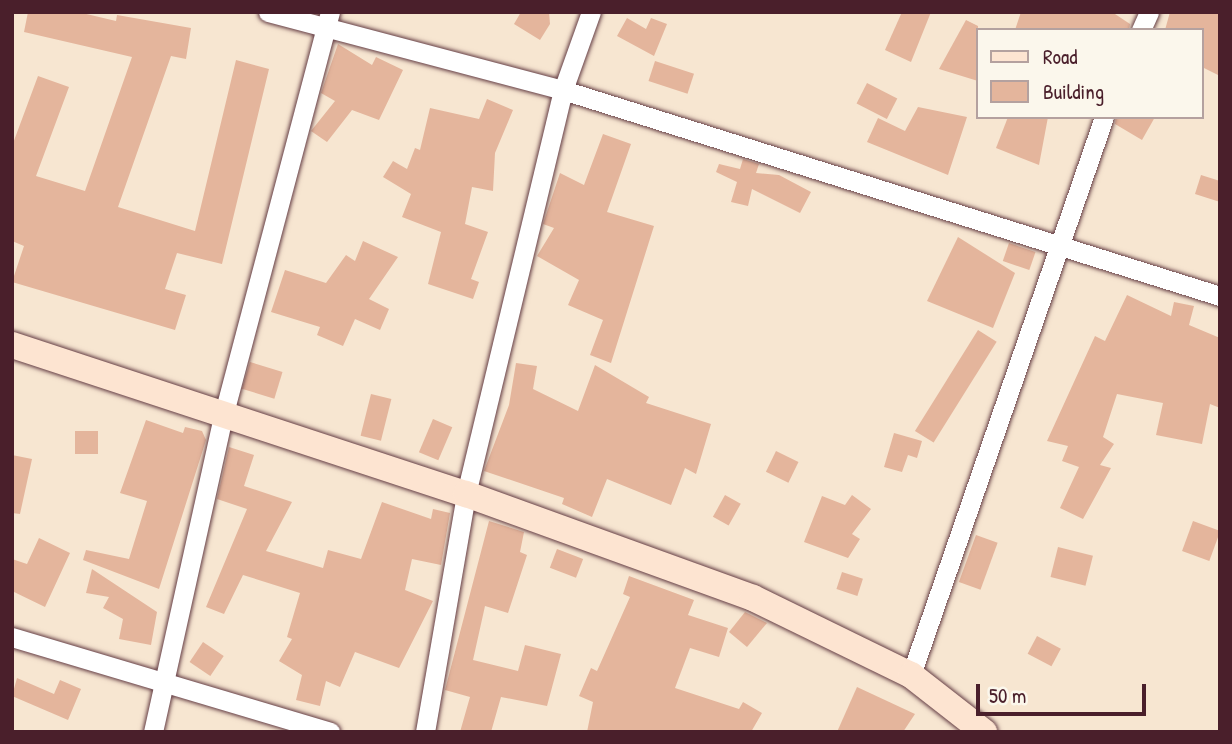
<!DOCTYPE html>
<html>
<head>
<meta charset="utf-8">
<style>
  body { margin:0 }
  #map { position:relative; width:1232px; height:744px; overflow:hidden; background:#f7e6d1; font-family:"Patrick Hand",sans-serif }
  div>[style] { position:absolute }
  .building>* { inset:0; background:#e4b59c; transform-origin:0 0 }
  .roads { filter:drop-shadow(0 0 2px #643d44) drop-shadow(0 0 2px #643d44) }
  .street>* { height:19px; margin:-9.5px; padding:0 9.5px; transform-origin:9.5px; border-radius:9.5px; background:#fff }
  .secondary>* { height:26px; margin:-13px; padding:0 13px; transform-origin:13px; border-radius:13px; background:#fde4d1 }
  span { translate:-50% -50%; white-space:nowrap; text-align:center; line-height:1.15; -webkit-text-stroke:7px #fbf7ec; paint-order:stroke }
  .frame { position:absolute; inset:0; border:14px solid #4a1f2b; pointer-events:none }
  .legend { position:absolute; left:976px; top:28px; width:228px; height:91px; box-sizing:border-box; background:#fbf7ec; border:2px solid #b4a19f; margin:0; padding:9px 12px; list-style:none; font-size:21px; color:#4a1f2b }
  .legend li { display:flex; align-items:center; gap:14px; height:35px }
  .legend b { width:35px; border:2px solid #b4a19f }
  .scale { position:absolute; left:976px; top:684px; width:170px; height:32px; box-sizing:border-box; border:4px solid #4a1f2b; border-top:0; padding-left:9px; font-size:21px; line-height:24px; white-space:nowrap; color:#4a1f2b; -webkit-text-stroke:5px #fbf7ec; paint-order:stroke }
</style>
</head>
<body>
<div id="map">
  <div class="building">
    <i style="clip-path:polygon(28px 12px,78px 12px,116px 21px,117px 15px,191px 28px,186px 59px,171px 56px,118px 207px,195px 231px,236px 60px,269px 69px,222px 264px,177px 253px,165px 289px,186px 295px,175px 330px,12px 282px,24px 246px,12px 241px,12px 146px,38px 76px,69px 87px,36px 176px,85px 191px,132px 57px,24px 32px)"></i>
    <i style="clip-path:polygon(521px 12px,549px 12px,550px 24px,540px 40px,514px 24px)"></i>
    <i style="clip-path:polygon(902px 12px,931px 12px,911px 62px,885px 50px)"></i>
    <i style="clip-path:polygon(1021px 12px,1112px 12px,1130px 24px,1129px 30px,1015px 30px)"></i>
    <i style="clip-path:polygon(1170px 12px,1220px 12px,1220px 76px,1202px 67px,1202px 30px,1165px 30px)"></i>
    <i style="clip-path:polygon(627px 18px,646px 29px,651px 18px,667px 24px,654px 56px,617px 36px)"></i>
    <i style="clip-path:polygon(966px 20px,978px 26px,978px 81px,939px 69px)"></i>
    <i style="clip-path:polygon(338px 44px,372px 65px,376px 57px,403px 70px,379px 120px,352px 110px,327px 142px,311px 131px,335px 101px,321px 93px)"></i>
    <i style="left:655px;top:61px;width:41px;height:21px;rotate:18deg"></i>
    <i style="left:867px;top:83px;width:34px;height:23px;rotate:27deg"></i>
    <i style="clip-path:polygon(487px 99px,513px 110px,495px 153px,493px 191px,472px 187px,465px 224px,488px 232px,471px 279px,479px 282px,473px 299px,428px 284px,441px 232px,402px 217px,411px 194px,383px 177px,393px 161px,407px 169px,415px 148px,420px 150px,430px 108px,479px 119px)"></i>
    <i style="clip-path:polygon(918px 107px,967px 117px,948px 175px,867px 142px,878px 118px,905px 131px)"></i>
    <i style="clip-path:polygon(1008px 117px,1048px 117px,1039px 165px,996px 148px)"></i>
    <i style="clip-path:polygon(1116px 117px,1155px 117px,1142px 140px,1115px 124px)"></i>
    <i style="clip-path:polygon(603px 134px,631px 144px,607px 212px,654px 226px,611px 363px,590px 355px,603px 320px,568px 305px,579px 280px,537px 256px,554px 228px,543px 224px,560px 173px,584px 185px)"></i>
    <i style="clip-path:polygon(743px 159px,759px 164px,756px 173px,779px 175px,811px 192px,800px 213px,752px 189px,748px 206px,731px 202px,737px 182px,716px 172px,719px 164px,740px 169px)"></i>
    <i style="clip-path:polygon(1201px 175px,1220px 181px,1220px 202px,1195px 194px)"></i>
    <i style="clip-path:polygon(958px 237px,1015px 273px,993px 328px,927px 301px)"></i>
    <i style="clip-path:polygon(363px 241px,398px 257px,369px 299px,389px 309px,380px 330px,355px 319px,343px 346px,317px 335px,320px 327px,271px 312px,285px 270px,326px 283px,346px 255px,355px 261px)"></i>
    <i style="left:1009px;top:243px;width:28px;height:19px;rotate:19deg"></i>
    <i style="clip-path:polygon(1127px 295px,1171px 316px,1174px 302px,1194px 306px,1189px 325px,1220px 338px,1220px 408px,1210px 404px,1202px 444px,1156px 435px,1163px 403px,1117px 394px,1103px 437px,1114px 444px,1100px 465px,1111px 468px,1083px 519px,1060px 508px,1079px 467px,1062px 461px,1068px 446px,1047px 441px,1095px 336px,1105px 341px)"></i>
    <i style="left:978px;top:330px;width:22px;height:119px;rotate:32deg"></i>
    <i style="left:250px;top:362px;width:34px;height:28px;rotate:17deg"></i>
    <i style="clip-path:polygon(516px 363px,537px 366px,533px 389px,578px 411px,595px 365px,649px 397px,646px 403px,711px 424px,696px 474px,685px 468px,671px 505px,607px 479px,592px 517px,562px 504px,564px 498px,484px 471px,509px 405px)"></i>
    <i style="left:371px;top:394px;width:21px;height:43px;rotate:14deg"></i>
    <i style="left:433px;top:419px;width:21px;height:36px;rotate:23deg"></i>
    <i style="clip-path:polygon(146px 420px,183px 433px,185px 427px,202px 431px,206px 440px,159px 589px,83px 560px,86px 550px,129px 559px,147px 501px,120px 493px)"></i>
    <i style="left:98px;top:431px;width:23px;height:23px;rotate:90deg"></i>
    <i style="clip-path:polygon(894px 433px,922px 441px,917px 458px,908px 455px,902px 472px,884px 467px)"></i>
    <i style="clip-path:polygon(229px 447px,254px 455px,244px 486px,292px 502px,266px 551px,323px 568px,328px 550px,361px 559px,382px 502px,431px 519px,433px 509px,450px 513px,441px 565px,412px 559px,405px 590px,433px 601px,399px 668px,355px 652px,340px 687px,326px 681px,320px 706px,296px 700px,302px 675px,279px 661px,292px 639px,287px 637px,300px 593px,243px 575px,224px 614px,206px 607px,247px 509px,217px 499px)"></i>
    <i style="left:776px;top:451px;width:25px;height:23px;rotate:26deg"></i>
    <i style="clip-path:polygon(12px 455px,32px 459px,20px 514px,12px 513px)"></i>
    <i style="left:725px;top:495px;width:18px;height:25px;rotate:29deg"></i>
    <i style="clip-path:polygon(852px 495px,871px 509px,852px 534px,860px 539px,848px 558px,804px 542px,822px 496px,845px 505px)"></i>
    <i style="clip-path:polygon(489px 521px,524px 532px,520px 552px,527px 555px,508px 613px,485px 606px,473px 660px,518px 671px,525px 645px,561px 654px,547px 706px,501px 697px,491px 732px,460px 732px,470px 697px,445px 690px)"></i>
    <i style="left:1193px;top:521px;width:29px;height:32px;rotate:20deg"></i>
    <i style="left:976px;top:535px;width:23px;height:50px;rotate:20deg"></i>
    <i style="clip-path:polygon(39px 538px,70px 553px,45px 607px,12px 591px,12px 559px,27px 564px)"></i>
    <i style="left:1058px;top:547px;width:36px;height:31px;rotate:14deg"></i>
    <i style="left:557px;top:549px;width:28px;height:20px;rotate:21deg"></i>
    <i style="clip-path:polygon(92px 569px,157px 612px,151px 645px,119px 639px,123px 619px,103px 608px,109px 597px,86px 593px)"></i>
    <i style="left:842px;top:572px;width:22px;height:18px;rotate:18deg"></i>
    <i style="clip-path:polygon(629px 576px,694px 600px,688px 615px,728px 628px,719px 657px,690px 648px,675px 688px,739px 709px,743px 702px,762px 713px,751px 732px,587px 732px,593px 702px,579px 696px,591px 668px,597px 671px,630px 597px,623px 594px)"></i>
    <i style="clip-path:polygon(745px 612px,767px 623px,747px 647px,729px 632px)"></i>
    <i style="left:1037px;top:636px;width:27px;height:20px;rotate:28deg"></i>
    <i style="left:203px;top:642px;width:25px;height:24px;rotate:34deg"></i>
    <i style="clip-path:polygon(17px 678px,54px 694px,60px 680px,81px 689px,68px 720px,12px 696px)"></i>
    <i style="clip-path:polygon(857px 687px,915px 714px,903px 732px,837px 732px)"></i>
  </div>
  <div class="roads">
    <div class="street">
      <i style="left:268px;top:12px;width:305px;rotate:14.8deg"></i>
      <i style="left:563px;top:90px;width:689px;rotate:17.41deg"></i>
      <i style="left:1141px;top:30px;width:20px;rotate:-66deg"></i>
      <i style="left:12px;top:637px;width:332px;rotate:16.6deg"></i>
      <i style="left:911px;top:675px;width:590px;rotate:-70.92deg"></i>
      <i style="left:153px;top:732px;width:327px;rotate:-77.5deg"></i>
      <i style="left:224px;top:413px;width:415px;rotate:-75.2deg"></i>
      <i style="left:425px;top:732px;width:242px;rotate:-80.2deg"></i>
      <i style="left:466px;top:494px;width:415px;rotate:-76.5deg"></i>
      <i style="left:563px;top:90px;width:83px;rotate:-70.3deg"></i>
    </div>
    <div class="secondary">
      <i style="left:12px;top:345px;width:478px;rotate:18.2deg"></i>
      <i style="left:466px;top:494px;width:305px;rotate:19.9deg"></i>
      <i style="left:753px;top:598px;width:176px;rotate:26deg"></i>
      <i style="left:911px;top:675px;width:93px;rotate:38deg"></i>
    </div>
  </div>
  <div class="frame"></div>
  <ul class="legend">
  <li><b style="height:9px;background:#fde4d1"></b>Road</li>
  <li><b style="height:19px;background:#e4b59c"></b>Building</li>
  </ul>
  <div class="scale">50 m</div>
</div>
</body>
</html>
